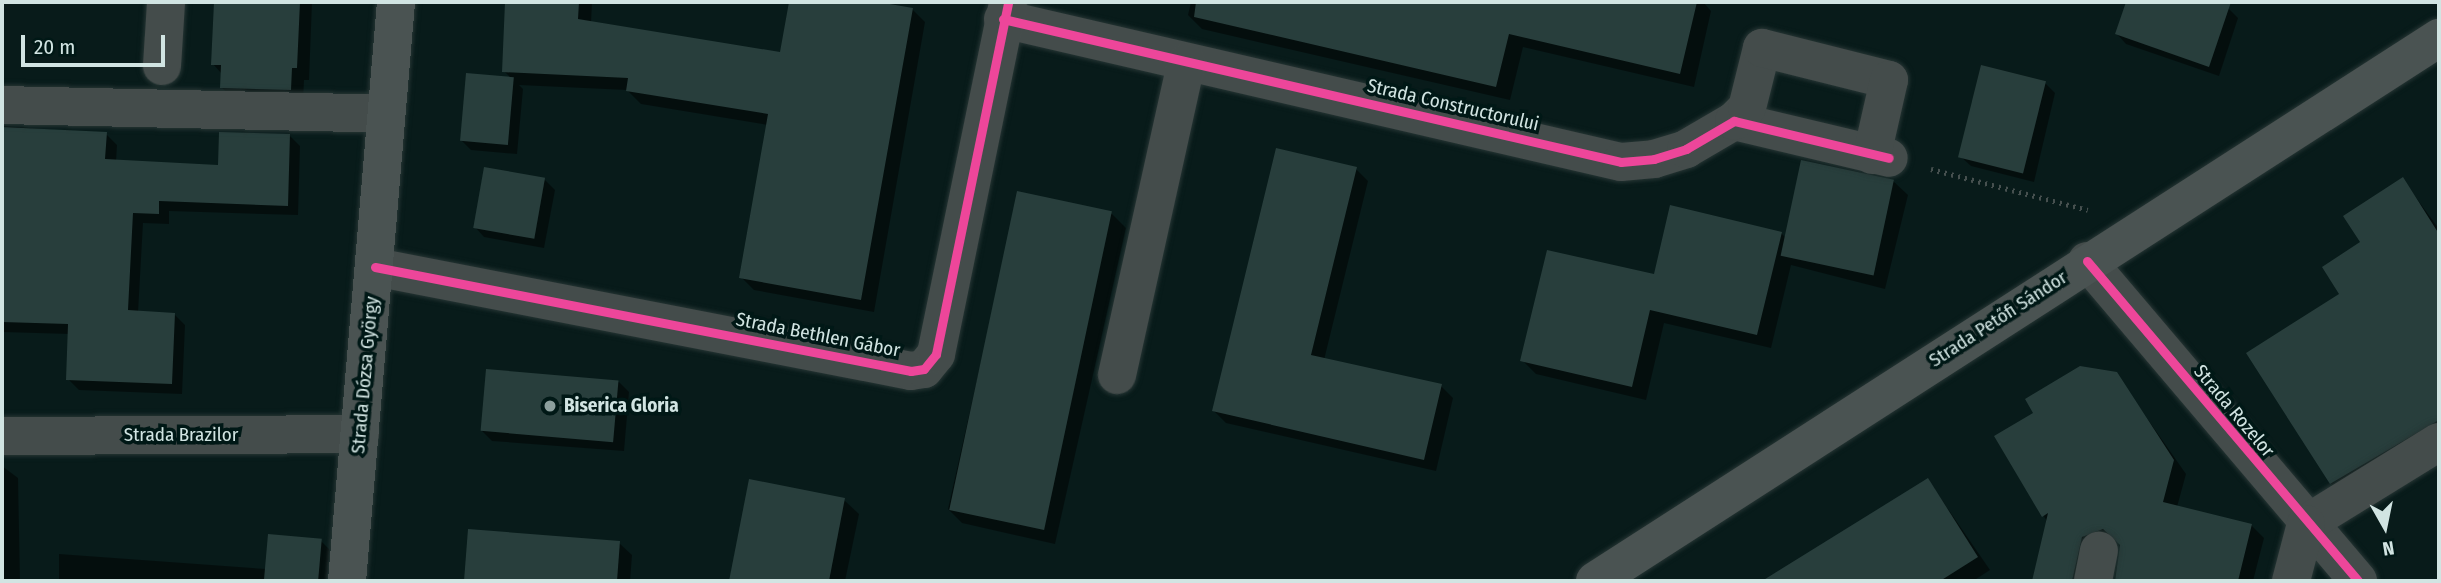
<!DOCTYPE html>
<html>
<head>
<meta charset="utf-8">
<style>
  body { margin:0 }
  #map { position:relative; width:2441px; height:583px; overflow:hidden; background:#081b1a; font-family:"Fira Sans Condensed",sans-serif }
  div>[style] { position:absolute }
  .shadow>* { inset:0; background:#0007 }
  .building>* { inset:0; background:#283e3c; transform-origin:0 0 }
  .path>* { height:4.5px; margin-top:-2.25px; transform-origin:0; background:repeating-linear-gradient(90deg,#46504f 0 2px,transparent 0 7px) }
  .roads { filter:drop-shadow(0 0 2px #263534) drop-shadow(0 0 2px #263534) }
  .minor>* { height:38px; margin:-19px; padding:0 19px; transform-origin:19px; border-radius:19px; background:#444c4b }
  .major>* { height:38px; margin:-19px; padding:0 19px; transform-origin:19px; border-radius:19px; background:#4a5352 }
  .cycleway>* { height:9px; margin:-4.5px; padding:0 4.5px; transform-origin:4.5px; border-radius:4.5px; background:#ed469a }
  .dots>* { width:19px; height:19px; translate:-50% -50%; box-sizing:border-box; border:4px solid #001816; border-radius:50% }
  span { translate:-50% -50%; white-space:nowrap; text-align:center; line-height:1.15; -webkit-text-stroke:7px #001816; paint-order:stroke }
  .street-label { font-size:19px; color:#d1e4e2 }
  .poi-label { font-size:19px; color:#d1e4e2; font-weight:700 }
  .left { translate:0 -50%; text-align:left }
  .frame { position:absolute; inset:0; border:4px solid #d1e4e2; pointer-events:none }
  .north { position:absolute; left:2350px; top:492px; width:70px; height:70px; -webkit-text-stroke:5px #001816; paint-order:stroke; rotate:171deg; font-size:19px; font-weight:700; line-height:28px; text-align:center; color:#d1e4e2 }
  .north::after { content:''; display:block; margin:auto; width:24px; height:32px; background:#d1e4e2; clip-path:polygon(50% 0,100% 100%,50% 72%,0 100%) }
  .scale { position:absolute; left:21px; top:35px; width:144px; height:32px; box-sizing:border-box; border:4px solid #d1e4e2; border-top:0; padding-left:9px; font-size:21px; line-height:24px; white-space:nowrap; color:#d1e4e2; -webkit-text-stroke:5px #001816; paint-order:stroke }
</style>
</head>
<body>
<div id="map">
  <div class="shadow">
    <i style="clip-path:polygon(215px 2px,312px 2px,309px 80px,304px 80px,303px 102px,235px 100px,222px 88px,222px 74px,213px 64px)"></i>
    <i style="clip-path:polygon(507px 2px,592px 2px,591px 23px,781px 54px,790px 2px,868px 2px,912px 9px,925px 22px,874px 312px,754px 290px,741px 277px,768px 125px,641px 104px,627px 90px,519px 85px,523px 89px,517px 154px,471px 150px,461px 140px,512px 79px,504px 71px)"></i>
    <i style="clip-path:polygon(1191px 2px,1703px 2px,1711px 11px,1694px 87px,1523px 47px,1510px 100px,1202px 29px,1188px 15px)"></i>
    <i style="clip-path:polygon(2128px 2px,2210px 2px,2228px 8px,2238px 18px,2219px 76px,2126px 44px,2117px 34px)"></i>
    <i style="clip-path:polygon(2045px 83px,2055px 93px,2034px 182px,1971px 166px,1961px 157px)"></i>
    <i style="clip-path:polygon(2px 126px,106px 134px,117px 145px,116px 162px,220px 167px,289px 135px,300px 146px,298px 215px,169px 211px,169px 224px,143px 223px,138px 313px,174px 314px,185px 325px,182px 394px,79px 390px,68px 379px,70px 334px,2px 332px)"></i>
    <i style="clip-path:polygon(1356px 169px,1368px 181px,1324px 360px,1441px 386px,1453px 398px,1436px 471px,1226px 423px,1214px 411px)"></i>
    <i style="clip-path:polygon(545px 180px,555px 190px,544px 248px,484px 237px,475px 227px)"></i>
    <i style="clip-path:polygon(2403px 180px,2439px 229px,2439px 439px,2345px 497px,2331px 483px,2341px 294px,2362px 243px)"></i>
    <i style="clip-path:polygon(1893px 181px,1908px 195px,1885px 289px,1791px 265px,1771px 348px,1664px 323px,1646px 400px,1536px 374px,1522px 360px,1655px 277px,1781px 233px,1785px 237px)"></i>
    <i style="clip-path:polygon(1019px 193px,1112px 214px,1126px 228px,1055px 544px,962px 523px,948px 509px)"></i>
    <i style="clip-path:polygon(2116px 374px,2186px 474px,2177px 507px,2251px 525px,2264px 538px,2253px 581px,2146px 581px,2151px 562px,2118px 542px,2104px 542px,2087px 581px,2033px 581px,2048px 523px,1996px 437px)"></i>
    <i style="clip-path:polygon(619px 382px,629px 392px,624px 451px,492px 441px,482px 431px)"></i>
    <i style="clip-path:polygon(2px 466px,18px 478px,20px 581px,2px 581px)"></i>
    <i style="clip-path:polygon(1928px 480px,1990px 570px,1973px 581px,1765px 581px)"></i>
    <i style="clip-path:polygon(751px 481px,844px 500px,859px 514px,845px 581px,731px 581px)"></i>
    <i style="clip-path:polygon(469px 531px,619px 543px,632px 555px,630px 581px,465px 581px)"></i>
    <i style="clip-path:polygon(321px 541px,330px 550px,327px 581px,59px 581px,59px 554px,266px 569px)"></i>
  </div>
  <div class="building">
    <i style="clip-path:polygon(214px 2px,300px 2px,297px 68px,292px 68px,291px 90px,220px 88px,221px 65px,211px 65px)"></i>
    <i style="clip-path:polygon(505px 2px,579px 2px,578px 19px,780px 52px,789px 2px,878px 2px,913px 8px,861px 300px,739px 278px,768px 114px,626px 91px,628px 78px,502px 72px)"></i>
    <i style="clip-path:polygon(1196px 2px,1697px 2px,1680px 74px,1509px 34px,1496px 87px,1194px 17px)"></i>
    <i style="clip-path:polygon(2126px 2px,2231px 2px,2209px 67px,2115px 34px)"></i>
    <i style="left:1981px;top:65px;width:67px;height:95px;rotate:14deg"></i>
    <i style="left:466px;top:73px;width:48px;height:68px;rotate:5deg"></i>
    <i style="clip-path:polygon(2px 127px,107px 132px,105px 159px,218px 165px,219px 132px,290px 134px,288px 206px,159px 201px,159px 214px,133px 213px,128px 310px,175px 313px,172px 384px,66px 380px,68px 324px,2px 322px)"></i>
    <i style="clip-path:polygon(1276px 148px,1357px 167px,1311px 355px,1442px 384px,1424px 460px,1212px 411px)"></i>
    <i style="left:1801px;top:160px;width:95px;height:98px;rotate:12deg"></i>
    <i style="left:484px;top:167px;width:62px;height:62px;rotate:10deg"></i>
    <i style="clip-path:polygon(2403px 177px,2439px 234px,2439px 420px,2330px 484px,2246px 353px,2339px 294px,2322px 267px,2360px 242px,2343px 216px)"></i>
    <i style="left:1017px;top:191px;width:97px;height:326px;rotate:12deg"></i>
    <i style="clip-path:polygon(1670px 205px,1782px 232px,1757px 335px,1650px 310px,1632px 387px,1520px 361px,1547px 250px,1654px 274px)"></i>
    <i style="clip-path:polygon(2080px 366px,2117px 372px,2174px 460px,2163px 502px,2252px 524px,2238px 581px,2115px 581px,2120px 545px,2103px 529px,2082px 537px,2072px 581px,2032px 581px,2048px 513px,2042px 517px,1994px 436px,2033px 413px,2025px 399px)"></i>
    <i style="left:486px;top:369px;width:133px;height:62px;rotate:5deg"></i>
    <i style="clip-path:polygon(1928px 478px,1978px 557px,1940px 581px,1762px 581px)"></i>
    <i style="clip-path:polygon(749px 479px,845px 498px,829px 581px,729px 581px)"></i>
    <i style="clip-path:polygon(468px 529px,620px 541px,617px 581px,464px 581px)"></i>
    <i style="left:268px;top:534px;width:54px;height:47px;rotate:5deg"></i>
  </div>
  <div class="path">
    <i style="left:1931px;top:169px;width:162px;rotate:14.6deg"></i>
  </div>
  <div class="roads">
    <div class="minor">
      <i style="left:1003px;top:19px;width:634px;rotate:13.03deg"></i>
      <i style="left:1621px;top:162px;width:33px;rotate:-5deg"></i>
      <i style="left:1654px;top:159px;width:34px;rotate:-17deg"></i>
      <i style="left:1686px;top:149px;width:56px;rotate:-30.3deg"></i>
      <i style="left:1734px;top:121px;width:159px;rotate:13.4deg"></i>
      <i style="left:162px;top:66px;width:64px;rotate:-86.4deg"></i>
      <i style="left:2px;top:105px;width:383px;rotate:1.3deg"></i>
      <i style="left:1734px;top:121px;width:18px;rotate:-45deg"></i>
      <i style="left:1747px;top:108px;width:62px;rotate:-76deg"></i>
      <i style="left:1762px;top:48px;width:131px;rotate:14.1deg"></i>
      <i style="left:1889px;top:80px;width:77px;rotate:102.8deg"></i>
      <i style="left:2087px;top:261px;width:419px;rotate:49.7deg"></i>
      <i style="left:375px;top:267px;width:546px;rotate:10.98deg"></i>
      <i style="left:911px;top:371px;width:13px;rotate:-9deg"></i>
      <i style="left:924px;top:369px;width:19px;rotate:-51deg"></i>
      <i style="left:936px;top:354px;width:359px;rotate:-78.4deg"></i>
      <i style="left:1117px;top:375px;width:320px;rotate:-77.5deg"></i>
      <i style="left:2px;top:436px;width:358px;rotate:-0.3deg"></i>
      <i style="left:2306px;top:524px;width:156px;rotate:-31.7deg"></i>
      <i style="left:2093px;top:581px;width:31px;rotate:-79deg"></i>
      <i style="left:2291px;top:581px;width:59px;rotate:-75.3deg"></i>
    </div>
    <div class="major">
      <i style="left:347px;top:581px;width:581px;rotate:-85.16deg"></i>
      <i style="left:1595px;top:581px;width:1004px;rotate:-32.76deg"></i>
    </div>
  </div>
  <div class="cycleway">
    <i style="left:1003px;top:19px;width:634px;rotate:13.03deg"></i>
    <i style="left:1621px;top:162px;width:33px;rotate:-5deg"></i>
    <i style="left:1654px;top:159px;width:34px;rotate:-17deg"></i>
    <i style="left:1686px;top:149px;width:56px;rotate:-30.3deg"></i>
    <i style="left:1734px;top:121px;width:159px;rotate:13.4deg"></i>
    <i style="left:2087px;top:261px;width:419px;rotate:49.7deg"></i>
    <i style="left:375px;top:267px;width:546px;rotate:10.98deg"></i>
    <i style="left:911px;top:371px;width:13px;rotate:-9deg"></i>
    <i style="left:924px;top:369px;width:19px;rotate:-51deg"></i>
    <i style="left:936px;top:354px;width:359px;rotate:-78.4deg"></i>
  </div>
  <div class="dots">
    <i style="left:550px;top:406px;background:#8b9e9c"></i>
  </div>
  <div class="street-label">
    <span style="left:1453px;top:105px;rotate:13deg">Strada Constructorului</span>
    <span style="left:1998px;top:319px;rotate:-33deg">Strada Petőfi Sándor</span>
    <span style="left:818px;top:335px;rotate:11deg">Strada Bethlen Gábor</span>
    <span style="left:365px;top:375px;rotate:-85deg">Strada Dózsa György</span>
    <span style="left:2234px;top:411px;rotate:50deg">Strada Rozelor</span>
    <span style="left:181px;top:435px">Strada Brazilor</span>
  </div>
  <div class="poi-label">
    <span class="left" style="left:564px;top:406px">Biserica Gloria</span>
  </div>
  <div class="frame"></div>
  <div class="north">N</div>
  <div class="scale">20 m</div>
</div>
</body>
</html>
